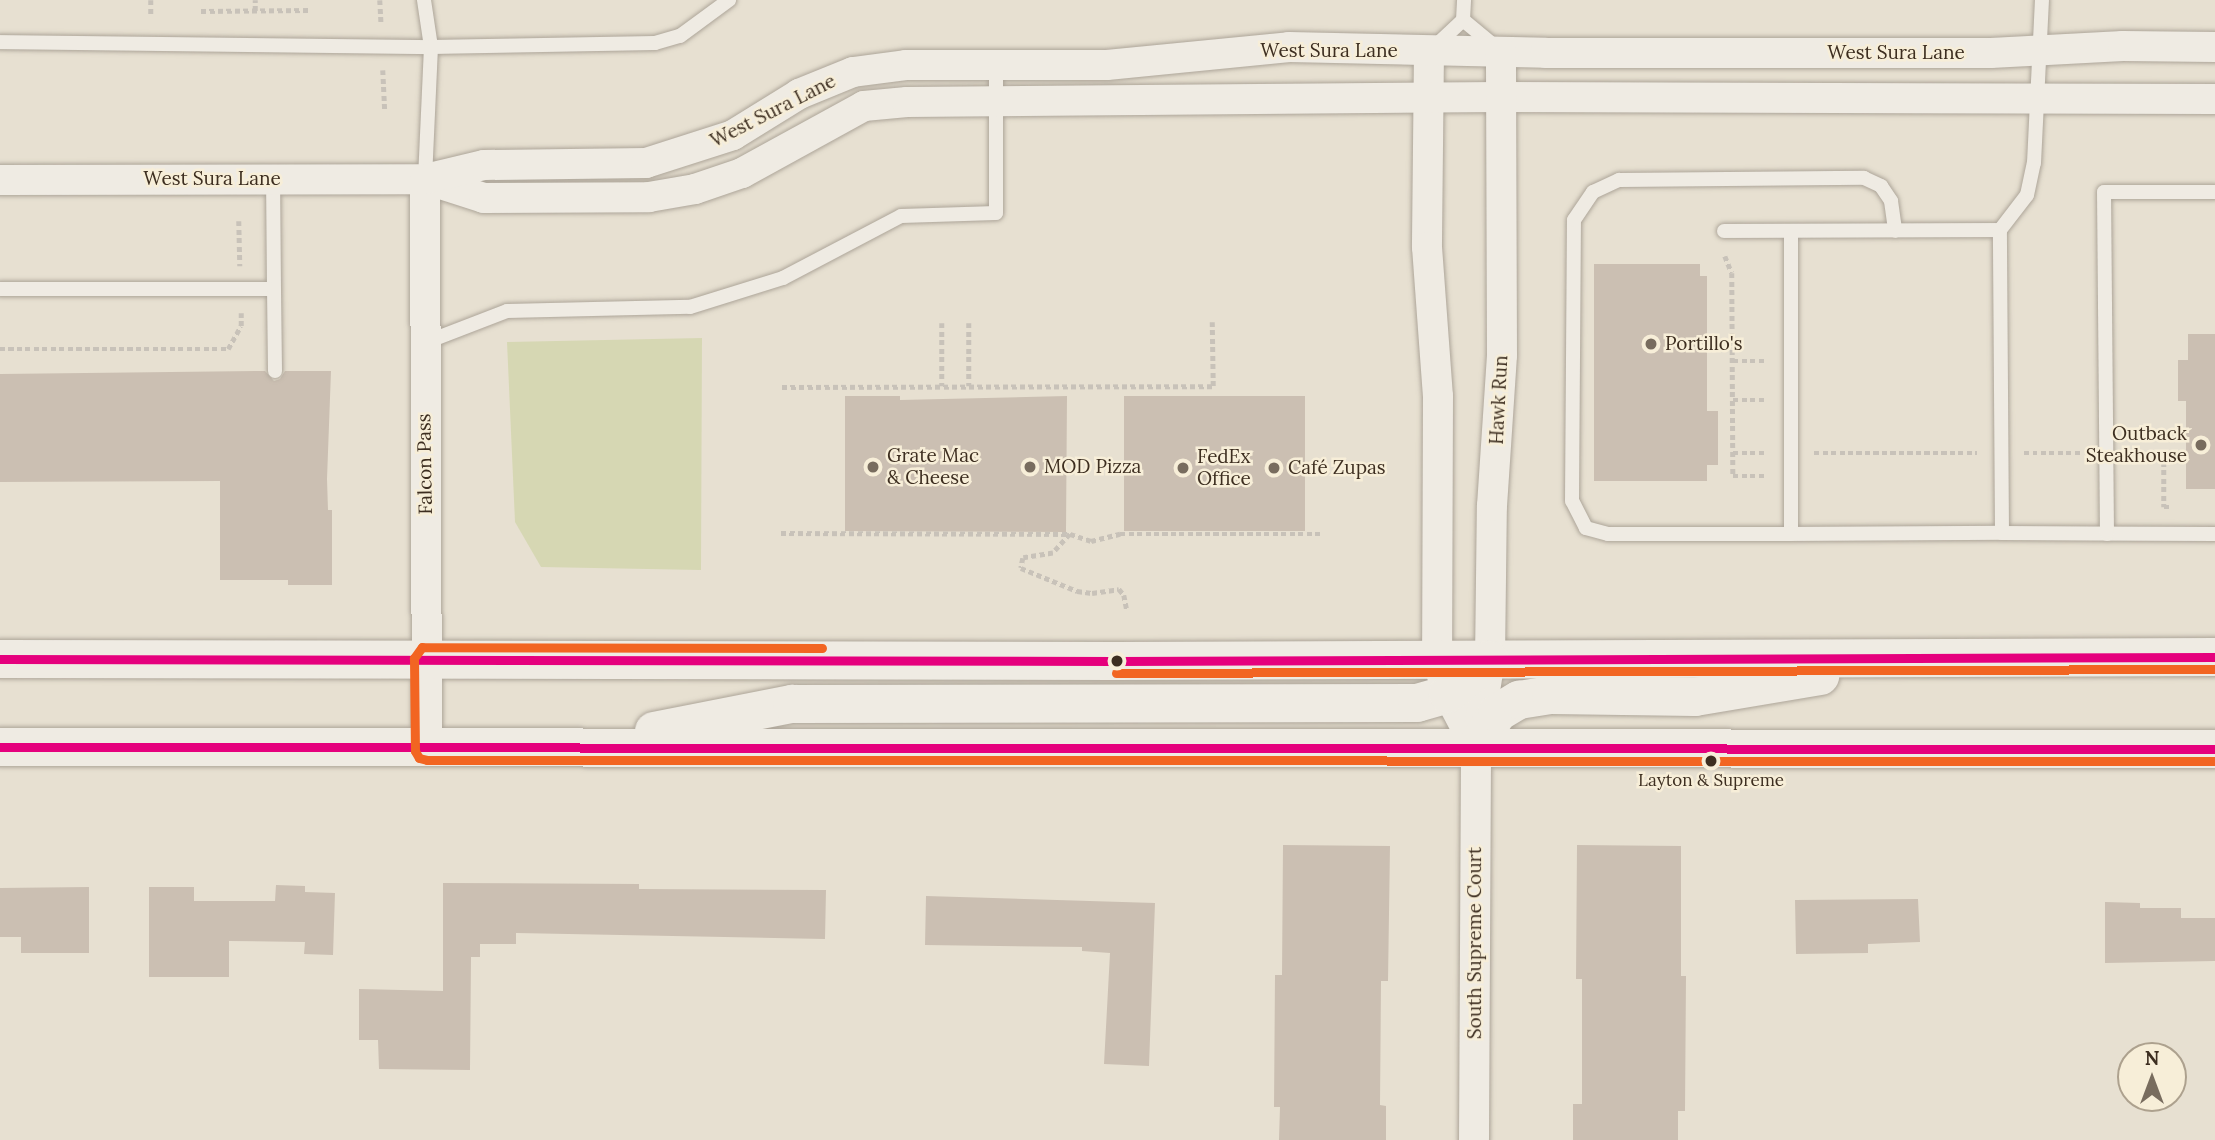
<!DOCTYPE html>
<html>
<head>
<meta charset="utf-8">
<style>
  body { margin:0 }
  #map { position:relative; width:2215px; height:1140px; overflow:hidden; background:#e7e0d1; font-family:Lora,serif }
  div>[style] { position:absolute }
  .green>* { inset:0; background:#d6d7b3 }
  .building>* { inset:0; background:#cbbfb2; transform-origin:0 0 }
  .path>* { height:4.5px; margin-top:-2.25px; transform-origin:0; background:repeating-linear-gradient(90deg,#c8c2b9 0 5px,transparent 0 8.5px) }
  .roads { filter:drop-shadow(0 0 2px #ada599) drop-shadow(0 0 2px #ada599) }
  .service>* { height:14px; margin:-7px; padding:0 7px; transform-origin:7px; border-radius:7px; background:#efebe3 }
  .minor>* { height:30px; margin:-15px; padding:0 15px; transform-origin:15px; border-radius:15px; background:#efebe3 }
  .secondary>* { height:38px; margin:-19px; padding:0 19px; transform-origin:19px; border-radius:19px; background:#efebe3 }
  .bus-1>* { height:9px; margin:-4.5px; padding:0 4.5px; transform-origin:4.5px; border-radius:4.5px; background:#e5007d }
  .bus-2>* { height:9px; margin:-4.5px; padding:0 4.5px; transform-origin:4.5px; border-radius:4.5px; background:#f26522 }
  .dots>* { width:19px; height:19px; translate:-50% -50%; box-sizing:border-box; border:4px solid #f7eed8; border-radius:50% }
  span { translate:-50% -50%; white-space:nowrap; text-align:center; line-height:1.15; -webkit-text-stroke:5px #f7eed8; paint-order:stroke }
  .bus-label { font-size:17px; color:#3d2e20 }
  .street-label { font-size:19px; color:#3d2e20 }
  .poi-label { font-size:19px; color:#3d2e20 }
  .left { translate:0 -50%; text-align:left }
  .right { translate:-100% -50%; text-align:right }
  .north { position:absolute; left:2117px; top:1042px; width:70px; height:70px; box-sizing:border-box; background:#f7eed8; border:2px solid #ada18e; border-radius:50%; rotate:0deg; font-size:19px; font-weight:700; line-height:28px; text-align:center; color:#3d2e20 }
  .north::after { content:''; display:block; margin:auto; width:24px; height:32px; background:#786c5e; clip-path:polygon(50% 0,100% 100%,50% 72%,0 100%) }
</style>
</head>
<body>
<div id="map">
  <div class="green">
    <i style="clip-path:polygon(702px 338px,701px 570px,541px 567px,515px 522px,507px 342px)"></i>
  </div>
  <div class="building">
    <i style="clip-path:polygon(1594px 264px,1700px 264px,1700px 276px,1707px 276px,1707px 411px,1718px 411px,1718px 465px,1707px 465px,1707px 481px,1594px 481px)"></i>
    <i style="clip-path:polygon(2188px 334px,2215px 334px,2215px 489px,2186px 489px,2186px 401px,2178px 401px,2178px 360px,2188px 360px)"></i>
    <i style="clip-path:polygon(265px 371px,274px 381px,280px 379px,285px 371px,331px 371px,327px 479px,328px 510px,332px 510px,332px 585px,288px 585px,288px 580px,220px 580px,220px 481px,0 482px,0 374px)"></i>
    <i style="clip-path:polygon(845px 396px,900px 396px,900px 400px,1067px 396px,1066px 532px,845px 531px)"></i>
    <i style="left:1124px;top:396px;width:181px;height:135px"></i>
    <i style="clip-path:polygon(1283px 845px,1390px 846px,1388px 981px,1381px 981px,1380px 1105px,1386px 1106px,1386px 1140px,1279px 1140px,1280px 1107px,1274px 1107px,1275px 975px,1282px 975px)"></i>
    <i style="clip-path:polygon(1577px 845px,1681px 846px,1681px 976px,1686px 976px,1685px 1111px,1678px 1111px,1678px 1140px,1573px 1140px,1573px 1104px,1582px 1104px,1582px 979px,1576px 979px)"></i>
    <i style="clip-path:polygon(443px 883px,639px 884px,639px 889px,826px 890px,825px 939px,516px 933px,516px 944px,480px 944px,480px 957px,471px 957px,470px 1070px,379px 1069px,378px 1040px,359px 1040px,359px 989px,443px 991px)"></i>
    <i style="clip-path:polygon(276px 885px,305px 886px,305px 892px,335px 893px,333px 955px,304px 954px,305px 942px,229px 941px,229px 977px,149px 977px,149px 887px,194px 887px,194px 901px,275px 901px)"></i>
    <i style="clip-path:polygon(89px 887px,89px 953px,21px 953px,21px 937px,0 937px,0 888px)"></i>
    <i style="clip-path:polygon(926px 896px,1155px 903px,1149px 1066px,1104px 1064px,1110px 953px,1082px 951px,1082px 947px,925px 945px)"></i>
    <i style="clip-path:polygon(1918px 899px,1920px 942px,1868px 944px,1868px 953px,1796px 954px,1795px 900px)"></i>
    <i style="clip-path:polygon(2105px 902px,2140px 903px,2140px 908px,2181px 908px,2181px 918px,2215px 918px,2215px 961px,2105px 963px)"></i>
  </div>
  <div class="path">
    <i style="left:151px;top:0;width:14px;rotate:90deg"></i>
    <i style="left:380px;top:0;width:22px;rotate:87deg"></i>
    <i style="left:201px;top:11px;width:109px;rotate:-0.5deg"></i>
    <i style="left:255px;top:11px;width:11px;rotate:-90deg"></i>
    <i style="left:383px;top:70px;width:42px;rotate:87.3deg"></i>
    <i style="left:239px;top:221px;width:45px;rotate:88.7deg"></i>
    <i style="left:1725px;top:256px;width:18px;rotate:68deg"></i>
    <i style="left:1732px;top:273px;width:203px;rotate:89.7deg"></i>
    <i style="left:1733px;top:476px;width:32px"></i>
    <i style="left:942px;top:323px;width:63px;rotate:90deg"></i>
    <i style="left:969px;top:323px;width:63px;rotate:90deg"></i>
    <i style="left:0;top:349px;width:228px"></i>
    <i style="left:228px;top:349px;width:26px;rotate:-61deg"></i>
    <i style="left:241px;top:326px;width:13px;rotate:-90deg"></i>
    <i style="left:1733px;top:361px;width:34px"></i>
    <i style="left:782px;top:387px;width:431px;rotate:-0.1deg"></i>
    <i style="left:1213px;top:386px;width:64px;rotate:-90.9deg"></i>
    <i style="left:1733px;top:400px;width:34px"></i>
    <i style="left:1733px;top:453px;width:34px"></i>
    <i style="left:1814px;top:453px;width:163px"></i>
    <i style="left:2024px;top:453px;width:58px"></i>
    <i style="left:2129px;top:453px;width:35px"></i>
    <i style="left:2164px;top:453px;width:54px;rotate:90deg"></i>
    <i style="left:2164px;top:507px;width:5px"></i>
    <i style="left:781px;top:533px;width:289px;rotate:0.2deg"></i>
    <i style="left:1070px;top:534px;width:22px;rotate:18deg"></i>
    <i style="left:1091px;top:541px;width:30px;rotate:-14deg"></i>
    <i style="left:1120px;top:534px;width:204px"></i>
    <i style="left:1070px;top:534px;width:25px;rotate:132deg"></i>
    <i style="left:1053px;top:553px;width:30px;rotate:171deg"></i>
    <i style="left:1023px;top:558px;width:10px;rotate:101deg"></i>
    <i style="left:1021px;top:568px;width:61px;rotate:22.3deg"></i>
    <i style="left:1077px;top:591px;width:15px;rotate:8deg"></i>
    <i style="left:1092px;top:593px;width:27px;rotate:-8deg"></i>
    <i style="left:1119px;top:589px;width:8px;rotate:50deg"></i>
    <i style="left:1124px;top:595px;width:15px;rotate:79deg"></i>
  </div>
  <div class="roads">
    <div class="service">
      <i style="left:1463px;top:20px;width:20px;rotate:-87deg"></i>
      <i style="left:0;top:42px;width:431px;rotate:0.7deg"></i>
      <i style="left:431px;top:47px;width:48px;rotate:-98.5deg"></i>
      <i style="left:1432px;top:49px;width:42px;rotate:-43.1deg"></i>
      <i style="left:1463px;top:20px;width:45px;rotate:39.6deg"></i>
      <i style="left:425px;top:179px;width:132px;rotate:-87.4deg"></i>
      <i style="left:431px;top:47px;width:224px;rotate:-1deg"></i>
      <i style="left:655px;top:43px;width:26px;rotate:-16deg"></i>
      <i style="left:680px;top:36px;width:61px;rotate:-36.3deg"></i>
      <i style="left:1724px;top:231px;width:276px;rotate:-0.2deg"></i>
      <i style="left:1791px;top:231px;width:303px;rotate:90deg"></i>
      <i style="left:1791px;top:534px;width:211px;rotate:-0.3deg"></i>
      <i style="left:2002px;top:533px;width:303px;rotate:-90.4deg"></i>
      <i style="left:2000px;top:230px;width:44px;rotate:-52.4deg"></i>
      <i style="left:2027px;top:195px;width:33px;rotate:-78deg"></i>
      <i style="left:2034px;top:163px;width:163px;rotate:-87.2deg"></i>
      <i style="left:0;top:289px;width:274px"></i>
      <i style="left:274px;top:289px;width:109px;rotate:-90.5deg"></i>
      <i style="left:274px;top:289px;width:82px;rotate:89.3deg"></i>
      <i style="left:424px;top:343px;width:89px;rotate:-21.1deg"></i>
      <i style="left:507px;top:311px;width:183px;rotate:-1.3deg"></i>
      <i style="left:690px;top:307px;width:97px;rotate:-17.3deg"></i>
      <i style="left:783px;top:278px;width:133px;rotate:-27.7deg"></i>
      <i style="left:901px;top:216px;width:95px;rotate:-1.8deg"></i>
      <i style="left:996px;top:213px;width:147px;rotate:-90deg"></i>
      <i style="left:2002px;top:533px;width:213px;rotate:0.3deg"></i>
      <i style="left:1791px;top:534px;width:183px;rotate:180deg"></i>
      <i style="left:1608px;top:534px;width:23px;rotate:-165deg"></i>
      <i style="left:1586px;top:528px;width:30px;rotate:-117deg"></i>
      <i style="left:1572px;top:501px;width:281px;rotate:-89.6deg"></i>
      <i style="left:1574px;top:220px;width:34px;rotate:-56deg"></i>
      <i style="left:1593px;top:192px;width:29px;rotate:-25deg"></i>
      <i style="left:1619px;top:180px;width:245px;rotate:-0.5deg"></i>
      <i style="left:1864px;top:178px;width:19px;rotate:25deg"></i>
      <i style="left:1881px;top:186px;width:18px;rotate:56deg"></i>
      <i style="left:1891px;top:201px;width:30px;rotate:82deg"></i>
      <i style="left:2107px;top:534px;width:342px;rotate:-90.5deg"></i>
      <i style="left:2104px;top:192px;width:111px"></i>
    </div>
    <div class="minor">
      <i style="left:1429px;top:51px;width:196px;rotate:90.6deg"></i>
      <i style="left:1427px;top:247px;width:149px;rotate:85.8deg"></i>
      <i style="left:1438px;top:396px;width:264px;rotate:90.2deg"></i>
      <i style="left:1437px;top:660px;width:36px;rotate:72deg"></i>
      <i style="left:1448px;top:694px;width:60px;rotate:62.2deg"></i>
      <i style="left:425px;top:179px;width:62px;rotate:17.9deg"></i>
      <i style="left:484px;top:198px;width:165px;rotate:-0.3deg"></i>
      <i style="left:649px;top:197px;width:47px;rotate:-9.9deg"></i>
      <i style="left:695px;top:189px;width:50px;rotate:-18.8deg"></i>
      <i style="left:742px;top:173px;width:139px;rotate:-28.8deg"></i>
      <i style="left:864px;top:106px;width:43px;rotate:-5.3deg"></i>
      <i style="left:907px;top:102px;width:594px;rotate:-0.48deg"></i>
      <i style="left:1501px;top:97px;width:714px;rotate:0.16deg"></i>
      <i style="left:425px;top:179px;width:569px;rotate:89.8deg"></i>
      <i style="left:0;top:180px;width:425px;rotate:-0.1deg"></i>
      <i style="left:425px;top:179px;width:61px;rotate:-13.3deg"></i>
      <i style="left:484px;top:165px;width:162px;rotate:-0.7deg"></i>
      <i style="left:646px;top:163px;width:91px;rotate:-17.8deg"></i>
      <i style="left:733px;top:135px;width:78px;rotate:-31.8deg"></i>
      <i style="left:799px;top:94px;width:58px;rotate:-22.2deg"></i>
      <i style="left:853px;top:72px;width:53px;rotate:-7.5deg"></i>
      <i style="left:906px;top:65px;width:201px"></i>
      <i style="left:1107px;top:65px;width:183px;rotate:-5.6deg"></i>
      <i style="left:1289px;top:47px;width:256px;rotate:1.3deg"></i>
      <i style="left:1545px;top:53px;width:446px"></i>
      <i style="left:1991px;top:53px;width:132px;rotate:-3deg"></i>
      <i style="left:2123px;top:46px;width:92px;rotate:0.6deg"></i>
      <i style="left:1474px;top:1140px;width:393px;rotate:-89.7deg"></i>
      <i style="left:1476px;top:747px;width:88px;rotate:-80.9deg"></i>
      <i style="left:1490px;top:660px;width:154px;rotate:-89.3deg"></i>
      <i style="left:1492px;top:506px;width:151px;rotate:-86.2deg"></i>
      <i style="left:1502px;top:355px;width:303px;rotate:-90.2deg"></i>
    </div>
    <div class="secondary">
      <i style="left:0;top:659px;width:1116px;rotate:0.1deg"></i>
      <i style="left:1116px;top:661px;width:1099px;rotate:-0.21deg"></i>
      <i style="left:654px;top:731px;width:141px;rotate:-11.1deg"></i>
      <i style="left:792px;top:704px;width:625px;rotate:-0.09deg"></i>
      <i style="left:1417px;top:703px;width:32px;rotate:-16deg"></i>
      <i style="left:1448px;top:694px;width:54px;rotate:-39deg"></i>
      <i style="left:0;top:747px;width:2215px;rotate:0.05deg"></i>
      <i style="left:1476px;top:747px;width:40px;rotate:-58deg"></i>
      <i style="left:1497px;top:713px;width:26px;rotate:-31deg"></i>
      <i style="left:1519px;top:700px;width:32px;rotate:-9deg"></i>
      <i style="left:1551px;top:695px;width:144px;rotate:0.8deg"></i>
      <i style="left:1695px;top:697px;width:127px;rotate:-9.5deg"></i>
    </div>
  </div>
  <div class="bus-1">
    <i style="left:0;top:659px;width:1116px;rotate:0.1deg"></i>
    <i style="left:1116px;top:661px;width:1099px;rotate:-0.21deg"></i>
    <i style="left:0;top:747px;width:2215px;rotate:0.05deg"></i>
  </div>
  <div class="bus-2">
    <i style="left:822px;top:648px;width:400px;rotate:-179.9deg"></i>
    <i style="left:422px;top:647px;width:14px;rotate:126deg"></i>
    <i style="left:414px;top:658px;width:93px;rotate:89.4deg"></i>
    <i style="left:415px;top:751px;width:8px;rotate:60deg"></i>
    <i style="left:419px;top:758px;width:8px;rotate:14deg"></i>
    <i style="left:427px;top:760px;width:1788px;rotate:0.03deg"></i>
    <i style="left:1116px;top:673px;width:1099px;rotate:-0.21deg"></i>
  </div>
  <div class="dots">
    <i style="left:1651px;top:344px;background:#786c5e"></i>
    <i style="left:2201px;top:445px;background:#786c5e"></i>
    <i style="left:873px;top:467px;background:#786c5e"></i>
    <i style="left:1030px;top:467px;background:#786c5e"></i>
    <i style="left:1183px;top:468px;background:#786c5e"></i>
    <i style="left:1274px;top:468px;background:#786c5e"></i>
    <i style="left:1117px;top:661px;background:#3d2e20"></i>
    <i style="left:1711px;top:761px;background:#3d2e20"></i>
  </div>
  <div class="bus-label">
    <span style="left:1711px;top:781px">Layton &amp; Supreme</span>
  </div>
  <div class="street-label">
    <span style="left:1329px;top:51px">West Sura Lane</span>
    <span style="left:1896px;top:53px">West Sura Lane</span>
    <span style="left:773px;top:111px;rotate:-27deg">West Sura Lane</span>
    <span style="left:212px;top:179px">West Sura Lane</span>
    <span style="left:1499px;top:400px;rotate:-87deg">Hawk Run</span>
    <span style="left:425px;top:464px;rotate:-91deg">Falcon Pass</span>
    <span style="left:1475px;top:943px;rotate:-90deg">South Supreme Court</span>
  </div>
  <div class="poi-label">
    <span class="left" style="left:1665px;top:344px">Portillo's</span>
    <span class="right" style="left:2187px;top:445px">Outback<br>Steakhouse</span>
    <span class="left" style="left:887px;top:467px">Grate Mac<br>&amp; Cheese</span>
    <span class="left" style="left:1197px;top:468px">FedEx<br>Office</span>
    <span class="left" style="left:1044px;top:467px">MOD Pizza</span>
    <span class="left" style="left:1288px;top:468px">Café Zupas</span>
  </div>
  <div class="north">N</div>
</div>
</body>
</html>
